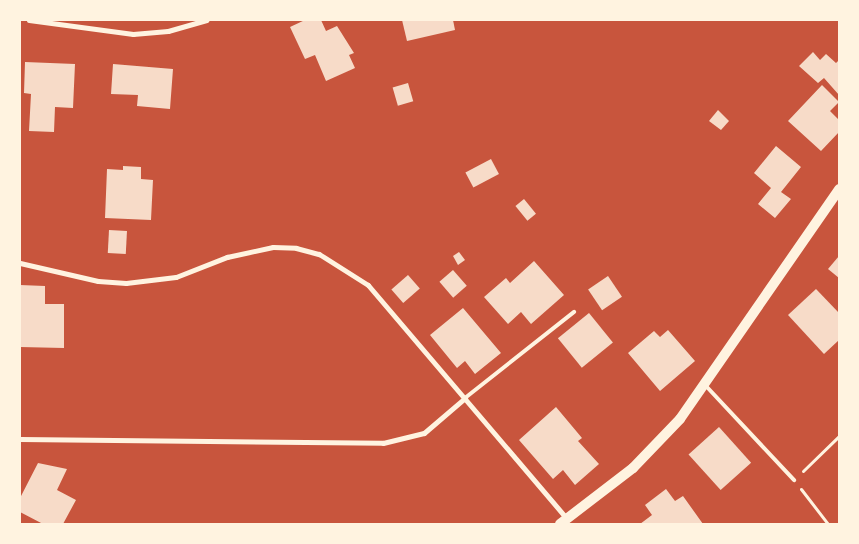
<!DOCTYPE html>
<html>
<head>
<meta charset="utf-8">
<style>
  body { margin:0 }
  #map { position:relative; width:859px; height:544px; overflow:hidden; background:#c8553d; font-family:Commissioner,sans-serif }
  div>[style] { position:absolute }
  .building>* { inset:0; background:#f7dbc8; transform-origin:0 0 }
  .path>* { height:3px; margin:-1.5px; padding:0 1.5px; transform-origin:1.5px; border-radius:1.5px; background:#fff3e0 }
  .service>* { height:4px; margin:-2px; padding:0 2px; transform-origin:2px; border-radius:2px; background:#fff3e0 }
  .minor>* { height:5px; margin:-2.5px; padding:0 2.5px; transform-origin:2.5px; border-radius:2.5px; background:#fff3e0 }
  .secondary>* { height:10px; margin:-5px; padding:0 5px; transform-origin:5px; border-radius:5px; background:#fff3e0 }
  span { translate:-50% -50%; white-space:nowrap; text-align:center; line-height:1.15; -webkit-text-stroke:4px #fff3e0; paint-order:stroke }
  .frame { position:absolute; inset:0; border:21px solid #fff3e0; pointer-events:none }
</style>
</head>
<body>
<div id="map">
  <div class="building">
    <i style="clip-path:polygon(305px 20px,321px 20px,326px 31px,337px 26px,354px 53px,349px 55px,355px 68px,326px 81px,315px 55px,305px 59px,290px 27px)"></i>
    <i style="clip-path:polygon(402px 20px,453px 20px,455px 30px,407px 41px)"></i>
    <i style="clip-path:polygon(813px 52px,820px 60px,826px 54px,836px 63px,839px 60px,839px 95px,824px 78px,818px 83px,799px 66px)"></i>
    <i style="clip-path:polygon(25px 62px,75px 64px,73px 108px,55px 107px,54px 132px,29px 131px,31px 94px,24px 93px)"></i>
    <i style="clip-path:polygon(113px 64px,173px 69px,170px 109px,137px 106px,138px 95px,111px 94px)"></i>
    <i style="left:408px;top:83px;width:19px;height:16px;rotate:74deg"></i>
    <i style="clip-path:polygon(822px 85px,839px 102px,830px 111px,839px 120px,839px 132px,821px 151px,788px 121px)"></i>
    <i style="clip-path:polygon(718px 110px,729px 121px,721px 130px,709px 121px)"></i>
    <i style="clip-path:polygon(776px 146px,801px 167px,781px 192px,791px 199px,775px 218px,758px 204px,771px 188px,754px 173px)"></i>
    <i style="left:491px;top:159px;width:17px;height:29px;rotate:62deg"></i>
    <i style="clip-path:polygon(123px 166px,141px 167px,141px 179px,153px 180px,151px 220px,105px 218px,107px 169px,123px 170px)"></i>
    <i style="left:524px;top:199px;width:19px;height:11px;rotate:51deg"></i>
    <i style="left:109px;top:230px;width:18px;height:23px;rotate:3deg"></i>
    <i style="clip-path:polygon(459px 252px,465px 260px,458px 265px,453px 256px)"></i>
    <i style="clip-path:polygon(839px 256px,839px 278px,828px 269px)"></i>
    <i style="clip-path:polygon(534px 261px,564px 295px,531px 324px,521px 312px,508px 324px,484px 297px,506px 278px,510px 283px)"></i>
    <i style="left:453px;top:270px;width:21px;height:18px;rotate:49deg"></i>
    <i style="left:408px;top:275px;width:18px;height:22px;rotate:49deg"></i>
    <i style="left:608px;top:276px;width:25px;height:24px;rotate:56deg"></i>
    <i style="clip-path:polygon(20px 285px,45px 286px,45px 304px,64px 304px,64px 348px,20px 347px)"></i>
    <i style="clip-path:polygon(816px 289px,839px 313px,839px 340px,824px 354px,788px 315px)"></i>
    <i style="clip-path:polygon(463px 308px,501px 353px,475px 374px,465px 361px,457px 368px,430px 335px)"></i>
    <i style="left:589px;top:313px;width:38px;height:40px;rotate:51deg"></i>
    <i style="clip-path:polygon(668px 330px,695px 361px,660px 391px,628px 353px,654px 331px,660px 337px)"></i>
    <i style="clip-path:polygon(556px 407px,582px 438px,578px 441px,599px 464px,575px 485px,563px 470px,553px 479px,519px 440px)"></i>
    <i style="left:719px;top:427px;width:48px;height:41px;rotate:48deg"></i>
    <i style="clip-path:polygon(38px 463px,67px 469px,57px 490px,76px 500px,63px 524px,43px 524px,20px 512px,20px 498px)"></i>
    <i style="clip-path:polygon(666px 489px,675px 501px,683px 496px,703px 524px,640px 524px,652px 515px,645px 505px)"></i>
  </div>
  <div class="path">
    <i style="left:803px;top:471px;width:50px;rotate:-44.2deg"></i>
    <i style="left:801px;top:489px;width:44px;rotate:52.4deg"></i>
  </div>
  <div class="service">
    <i style="left:706px;top:386px;width:129px;rotate:46.9deg"></i>
    <i style="left:465px;top:398px;width:139px;rotate:-38.3deg"></i>
  </div>
  <div class="minor">
    <i style="left:29px;top:20px;width:105px;rotate:7.7deg"></i>
    <i style="left:133px;top:34px;width:35px;rotate:-5deg"></i>
    <i style="left:168px;top:31px;width:40px;rotate:-16deg"></i>
    <i style="left:20px;top:263px;width:80px;rotate:13deg"></i>
    <i style="left:98px;top:281px;width:28px;rotate:4deg"></i>
    <i style="left:126px;top:283px;width:50px;rotate:-6.8deg"></i>
    <i style="left:176px;top:277px;width:55px;rotate:-21.4deg"></i>
    <i style="left:227px;top:257px;width:47px;rotate:-12.3deg"></i>
    <i style="left:273px;top:247px;width:23px;rotate:2deg"></i>
    <i style="left:296px;top:248px;width:24px;rotate:15deg"></i>
    <i style="left:319px;top:254px;width:58px;rotate:32.3deg"></i>
    <i style="left:368px;top:285px;width:307px;rotate:49.6deg"></i>
    <i style="left:20px;top:439px;width:363px;rotate:0.6deg"></i>
    <i style="left:383px;top:443px;width:42px;rotate:-13.7deg"></i>
    <i style="left:424px;top:433px;width:54px;rotate:-40.5deg"></i>
  </div>
  <div class="secondary">
    <i style="left:560px;top:524px;width:92px;rotate:-37.5deg"></i>
    <i style="left:633px;top:468px;width:68px;rotate:-46.2deg"></i>
    <i style="left:680px;top:419px;width:280px;rotate:-55.3deg"></i>
  </div>
  <div class="frame"></div>
</div>
</body>
</html>
